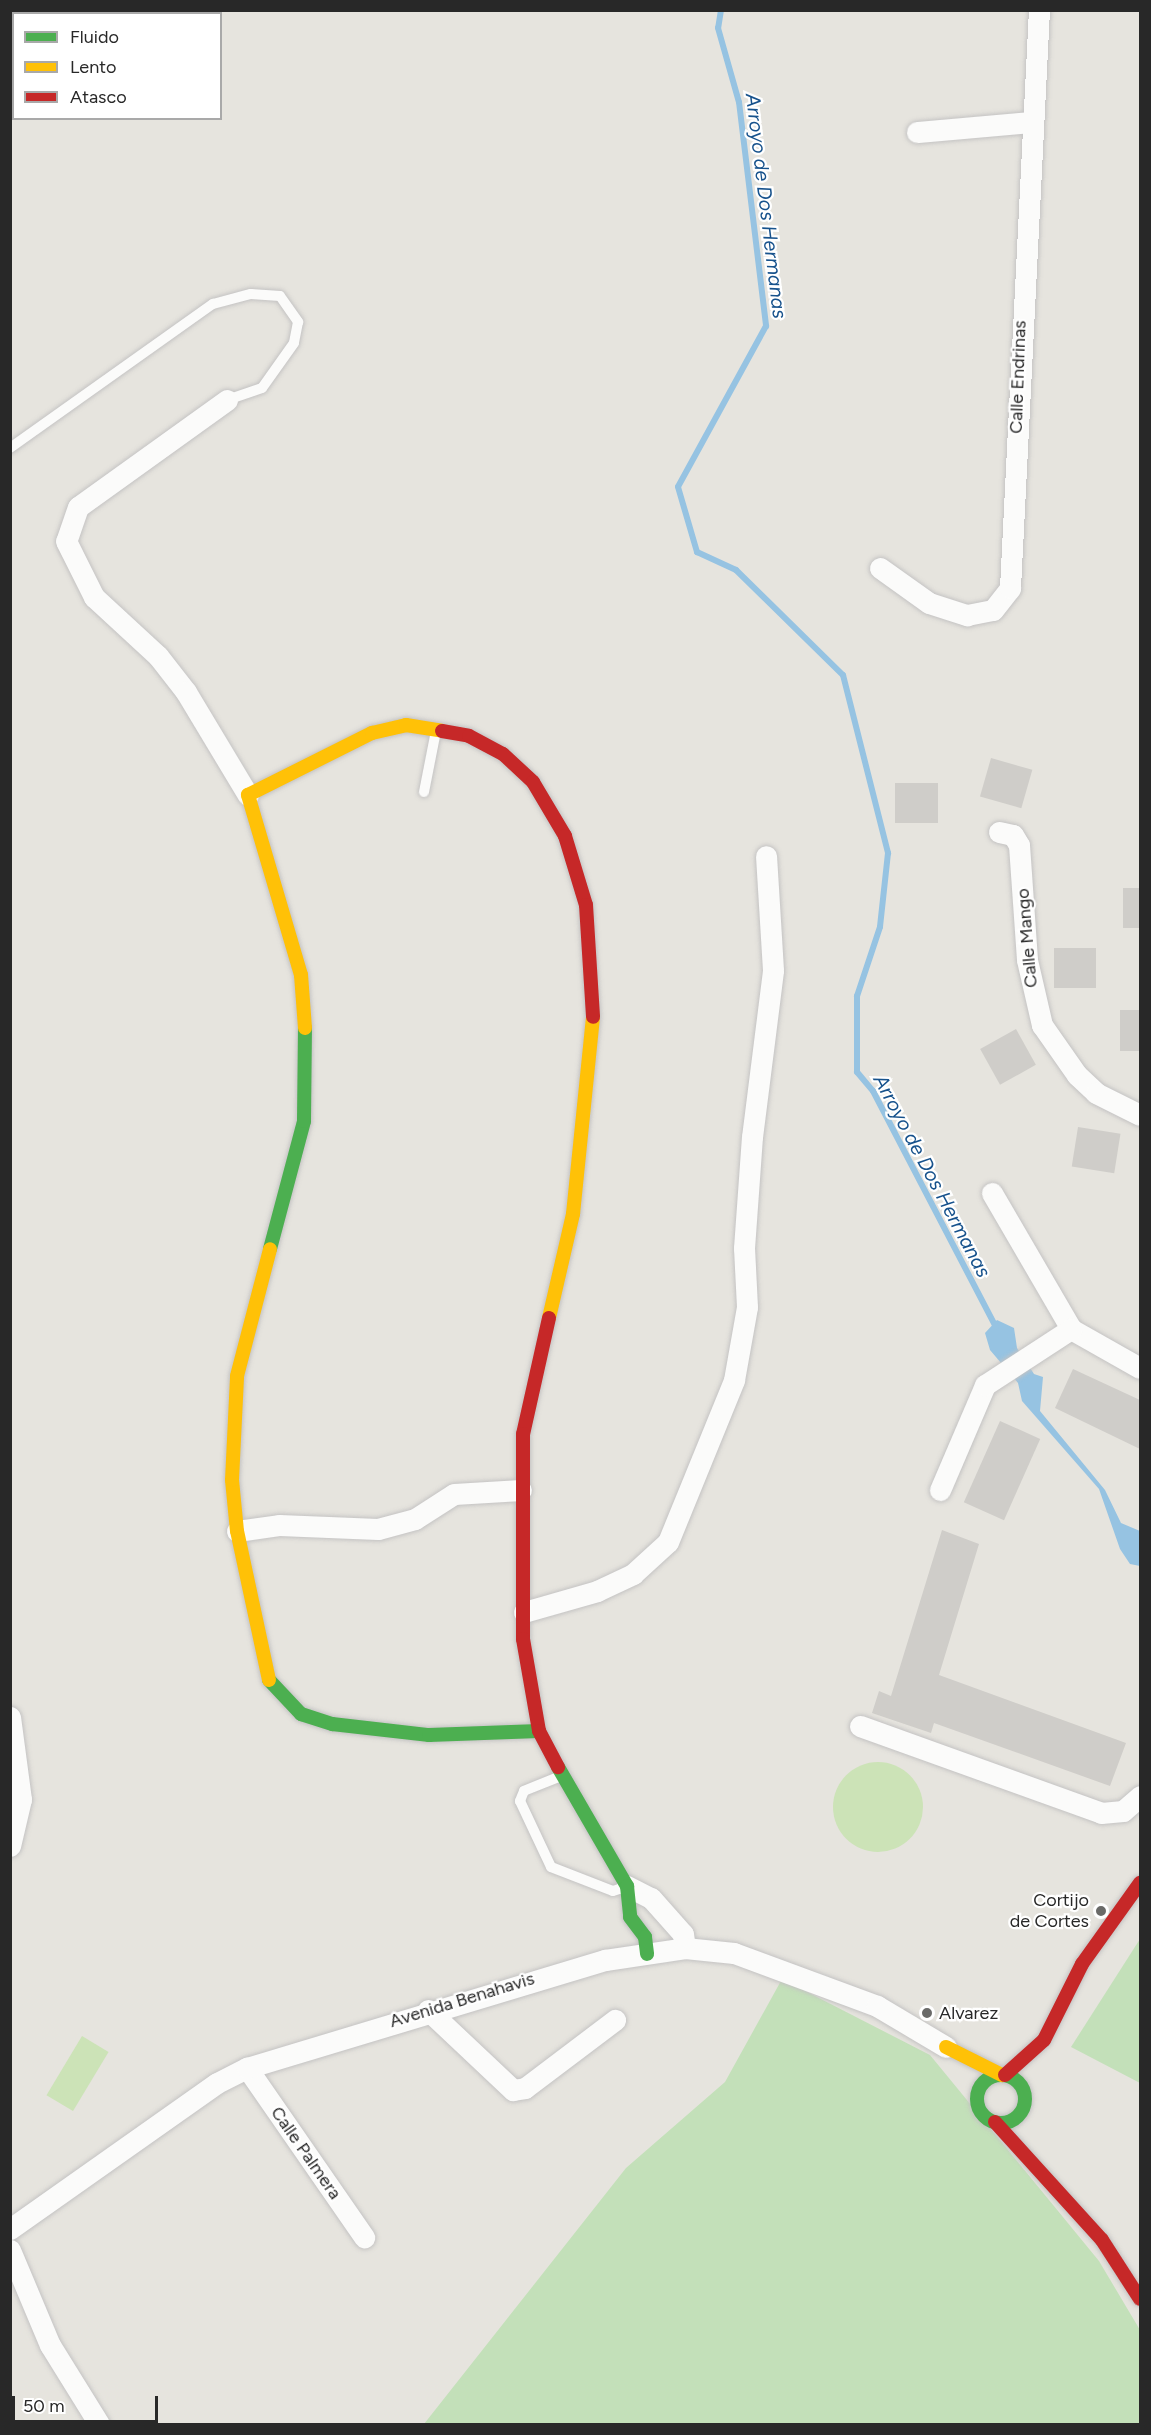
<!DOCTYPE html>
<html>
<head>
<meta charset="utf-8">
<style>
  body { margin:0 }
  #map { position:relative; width:1151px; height:2435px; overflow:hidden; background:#e6e4de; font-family:Figtree,sans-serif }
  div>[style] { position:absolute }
  .green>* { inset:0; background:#c3e0b9 }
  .pitch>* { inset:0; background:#cce3b7; transform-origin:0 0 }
  .round { border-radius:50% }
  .water>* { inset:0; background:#96c3e2 }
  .stream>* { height:6px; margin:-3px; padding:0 3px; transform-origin:3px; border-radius:3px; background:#96c3e2 }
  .building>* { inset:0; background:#cfcdc9; transform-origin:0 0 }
  .roads { filter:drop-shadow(0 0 2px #c4c3c3) drop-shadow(0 0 2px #c4c3c3) }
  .lane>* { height:10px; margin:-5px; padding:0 5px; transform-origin:5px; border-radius:5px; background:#fbfbfa }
  .street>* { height:21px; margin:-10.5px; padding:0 10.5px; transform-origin:10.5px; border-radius:10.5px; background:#fbfbfa }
  .fast>* { height:14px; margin:-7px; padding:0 7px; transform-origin:7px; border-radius:7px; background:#4caf50 }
  .fast>.ring { margin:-7px; padding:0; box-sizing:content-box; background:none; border:14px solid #4caf50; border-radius:50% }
  .slow>* { height:14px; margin:-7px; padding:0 7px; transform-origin:7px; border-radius:7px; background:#ffc107 }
  .jam>* { height:14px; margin:-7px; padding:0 7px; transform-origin:7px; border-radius:7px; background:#c62828 }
  .dots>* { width:16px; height:16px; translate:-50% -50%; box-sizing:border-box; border:3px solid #fff; border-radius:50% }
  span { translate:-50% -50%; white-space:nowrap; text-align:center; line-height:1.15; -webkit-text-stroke:4.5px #fff; paint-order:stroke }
  .street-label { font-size:18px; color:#282828 }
  .poi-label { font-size:18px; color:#282828 }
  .right { translate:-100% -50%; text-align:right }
  .left { translate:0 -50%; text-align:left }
  .water-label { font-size:20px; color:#17528c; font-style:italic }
  .frame { position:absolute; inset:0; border:12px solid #282828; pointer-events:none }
  .legend { position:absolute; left:12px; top:12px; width:210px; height:108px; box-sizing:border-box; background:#fff; border:2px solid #a9a9a9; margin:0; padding:8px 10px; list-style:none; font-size:18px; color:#282828 }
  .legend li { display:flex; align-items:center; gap:12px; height:30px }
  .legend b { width:30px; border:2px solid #a9a9a9 }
  .scale { position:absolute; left:12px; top:2396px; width:146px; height:27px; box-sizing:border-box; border:3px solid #282828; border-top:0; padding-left:8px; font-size:18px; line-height:21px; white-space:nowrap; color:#282828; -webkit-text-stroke:4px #fff; paint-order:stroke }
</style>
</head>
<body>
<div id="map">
  <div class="green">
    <i style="clip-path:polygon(1140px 1939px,1140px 2083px,1071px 2047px)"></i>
    <i style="clip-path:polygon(782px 1979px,930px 2055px,1099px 2261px,1140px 2330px,1140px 2424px,424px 2424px,626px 2168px,725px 2082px)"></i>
  </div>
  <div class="pitch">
    <i class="round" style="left:833px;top:1762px;width:90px;height:90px"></i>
    <i style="left:82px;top:2036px;width:31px;height:69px;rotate:31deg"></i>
  </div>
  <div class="water">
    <i style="clip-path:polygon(997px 1320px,1014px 1328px,1017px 1348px,1034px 1374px,1043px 1377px,1040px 1411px,1105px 1490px,1121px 1523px,1140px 1531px,1140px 1566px,1130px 1564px,1120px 1549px,1099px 1489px,1022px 1401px,1018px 1383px,990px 1350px,985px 1333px)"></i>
  </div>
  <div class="stream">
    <i style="left:721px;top:10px;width:18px;rotate:99deg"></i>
    <i style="left:718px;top:28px;width:77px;rotate:74.2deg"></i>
    <i style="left:739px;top:102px;width:226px;rotate:83.1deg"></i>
    <i style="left:766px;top:326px;width:183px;rotate:118.7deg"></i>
    <i style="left:678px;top:487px;width:68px;rotate:73.7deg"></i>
    <i style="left:697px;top:552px;width:43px;rotate:24.8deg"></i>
    <i style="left:736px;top:570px;width:150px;rotate:44.5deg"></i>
    <i style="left:843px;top:675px;width:184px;rotate:75.8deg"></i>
    <i style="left:888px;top:853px;width:74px;rotate:96.2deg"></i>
    <i style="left:880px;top:927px;width:73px;rotate:108.4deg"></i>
    <i style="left:857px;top:996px;width:76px;rotate:90deg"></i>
    <i style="left:857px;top:1072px;width:25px;rotate:50deg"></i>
    <i style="left:873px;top:1091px;width:266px;rotate:62.5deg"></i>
  </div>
  <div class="building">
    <i style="left:991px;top:758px;width:43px;height:40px;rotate:16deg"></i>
    <i style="left:938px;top:783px;width:40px;height:43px;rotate:90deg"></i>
    <i style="left:1140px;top:888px;width:40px;height:17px;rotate:90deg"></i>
    <i style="left:1054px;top:948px;width:42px;height:40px"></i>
    <i style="left:1140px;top:1010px;width:41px;height:20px;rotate:90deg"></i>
    <i style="left:1016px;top:1029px;width:41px;height:41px;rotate:61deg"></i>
    <i style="left:1078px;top:1127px;width:43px;height:40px;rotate:9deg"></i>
    <i style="clip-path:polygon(1073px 1369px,1140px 1400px,1140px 1449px,1055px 1408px)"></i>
    <i style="left:1000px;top:1421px;width:44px;height:89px;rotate:24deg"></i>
    <i style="clip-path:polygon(942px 1530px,979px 1544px,939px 1675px,1126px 1743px,1110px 1786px,934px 1723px,931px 1733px,872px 1713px,879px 1691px,891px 1696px)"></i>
  </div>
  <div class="roads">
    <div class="lane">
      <i style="left:10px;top:448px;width:249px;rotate:-35.4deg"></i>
      <i style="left:213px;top:304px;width:39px;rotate:-15deg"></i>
      <i style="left:251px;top:294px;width:29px;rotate:4deg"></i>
      <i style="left:280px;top:296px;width:32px;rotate:55deg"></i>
      <i style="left:298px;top:322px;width:21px;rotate:101deg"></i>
      <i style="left:294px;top:343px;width:55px;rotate:125.4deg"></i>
      <i style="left:262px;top:388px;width:37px;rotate:161deg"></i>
      <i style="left:424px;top:792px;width:62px;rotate:-78.9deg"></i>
      <i style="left:561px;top:1776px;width:40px;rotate:158deg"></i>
      <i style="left:524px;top:1791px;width:11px;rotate:112deg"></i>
      <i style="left:520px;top:1801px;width:73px;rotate:64.8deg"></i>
      <i style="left:551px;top:1867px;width:66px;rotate:21.2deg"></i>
      <i style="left:613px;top:1891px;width:13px;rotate:-18deg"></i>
    </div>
    <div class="street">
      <i style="left:917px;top:132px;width:115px;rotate:-5deg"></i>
      <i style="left:227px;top:400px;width:183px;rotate:144.3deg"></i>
      <i style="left:78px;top:507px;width:36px;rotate:109deg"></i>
      <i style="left:66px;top:541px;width:63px;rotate:63.4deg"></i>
      <i style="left:94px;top:597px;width:87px;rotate:42.7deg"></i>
      <i style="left:158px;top:656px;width:46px;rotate:52.1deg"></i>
      <i style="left:186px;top:692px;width:120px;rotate:59deg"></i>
      <i style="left:880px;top:568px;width:60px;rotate:35.5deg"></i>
      <i style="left:929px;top:603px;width:40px;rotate:18deg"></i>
      <i style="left:967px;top:615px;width:26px;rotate:-11deg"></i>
      <i style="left:993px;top:610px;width:28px;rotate:-52deg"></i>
      <i style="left:1010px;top:588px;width:579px;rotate:-87.13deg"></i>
      <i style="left:999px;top:832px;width:14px;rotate:12deg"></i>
      <i style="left:1013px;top:835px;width:12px;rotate:59deg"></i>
      <i style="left:1019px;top:845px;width:115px;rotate:86deg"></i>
      <i style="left:1027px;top:960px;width:67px;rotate:77deg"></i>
      <i style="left:1042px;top:1025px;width:61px;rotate:55deg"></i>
      <i style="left:1077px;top:1075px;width:26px;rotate:43deg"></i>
      <i style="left:1096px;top:1093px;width:49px;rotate:26.6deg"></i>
      <i style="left:992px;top:1193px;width:157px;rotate:59.8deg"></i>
      <i style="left:1071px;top:1329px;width:79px;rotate:29.5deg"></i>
      <i style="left:940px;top:1490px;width:114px;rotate:-66.8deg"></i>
      <i style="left:985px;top:1385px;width:103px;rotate:-33.1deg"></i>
      <i style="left:237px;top:1531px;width:42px;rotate:-8.1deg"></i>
      <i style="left:279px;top:1525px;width:99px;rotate:2.3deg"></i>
      <i style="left:378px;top:1529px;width:38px;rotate:-15deg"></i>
      <i style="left:415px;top:1519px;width:46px;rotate:-32.7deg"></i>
      <i style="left:454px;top:1494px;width:67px;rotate:-3.4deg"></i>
      <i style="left:524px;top:1612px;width:76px;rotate:-16deg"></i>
      <i style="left:597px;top:1591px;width:40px;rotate:-25deg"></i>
      <i style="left:633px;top:1574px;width:47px;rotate:-42.4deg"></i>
      <i style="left:668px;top:1542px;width:175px;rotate:-67.8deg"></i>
      <i style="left:734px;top:1380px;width:74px;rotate:-79.9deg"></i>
      <i style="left:747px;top:1307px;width:59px;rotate:-92.9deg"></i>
      <i style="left:744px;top:1248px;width:111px;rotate:-85.9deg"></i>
      <i style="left:752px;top:1137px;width:168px;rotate:-82.8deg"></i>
      <i style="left:773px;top:970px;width:114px;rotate:-93.5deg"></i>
      <i style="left:10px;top:1717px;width:83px;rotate:82.4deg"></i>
      <i style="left:21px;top:1799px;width:48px;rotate:103.2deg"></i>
      <i style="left:860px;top:1726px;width:256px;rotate:19.8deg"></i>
      <i style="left:1101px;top:1813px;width:22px;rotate:-5deg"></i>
      <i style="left:1123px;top:1811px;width:23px;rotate:-41deg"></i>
      <i style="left:627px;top:1886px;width:27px;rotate:27deg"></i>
      <i style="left:651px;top:1898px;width:48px;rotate:48.4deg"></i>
      <i style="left:683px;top:1934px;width:14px;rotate:82deg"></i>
      <i style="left:428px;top:2010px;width:117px;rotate:43.3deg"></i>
      <i style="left:513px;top:2090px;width:12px;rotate:-9deg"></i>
      <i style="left:525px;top:2088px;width:113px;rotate:-37.1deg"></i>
      <i style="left:247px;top:2068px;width:206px;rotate:55.3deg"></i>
      <i style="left:10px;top:2229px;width:253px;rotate:-35.2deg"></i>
      <i style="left:217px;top:2083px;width:34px;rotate:-27deg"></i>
      <i style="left:247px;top:2068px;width:374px;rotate:-16.8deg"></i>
      <i style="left:605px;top:1960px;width:81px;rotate:-8.5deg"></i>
      <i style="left:685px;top:1948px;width:49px;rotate:5.8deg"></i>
      <i style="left:734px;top:1953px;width:153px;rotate:20.3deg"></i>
      <i style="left:877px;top:2006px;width:80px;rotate:30.7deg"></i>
      <i style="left:10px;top:2250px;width:103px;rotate:67.2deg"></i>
      <i style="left:50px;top:2345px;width:93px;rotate:58.2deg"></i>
    </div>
    <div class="fast">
      <i style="left:270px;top:1249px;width:132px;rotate:-75.1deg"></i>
      <i style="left:304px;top:1121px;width:93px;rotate:-89.4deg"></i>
      <i style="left:269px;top:1680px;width:47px;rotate:46.7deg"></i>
      <i style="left:301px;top:1714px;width:33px;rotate:18deg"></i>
      <i style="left:332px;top:1724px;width:98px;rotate:6.5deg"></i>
      <i style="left:429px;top:1735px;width:110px;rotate:-2.1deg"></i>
      <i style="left:558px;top:1767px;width:138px;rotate:59.9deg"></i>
      <i style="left:627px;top:1886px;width:31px;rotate:84deg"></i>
      <i style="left:630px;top:1917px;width:25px;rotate:53deg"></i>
      <i style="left:645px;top:1937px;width:17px;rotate:83deg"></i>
      <i class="ring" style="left:977px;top:2075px;width:34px;height:34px"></i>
    </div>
    <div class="slow">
      <i style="left:305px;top:1028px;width:53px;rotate:-94.3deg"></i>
      <i style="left:301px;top:975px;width:188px;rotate:-106.4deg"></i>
      <i style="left:248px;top:795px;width:139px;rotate:-26.6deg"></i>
      <i style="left:372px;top:733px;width:35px;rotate:-13deg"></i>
      <i style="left:406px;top:725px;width:36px;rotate:9deg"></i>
      <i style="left:549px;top:1318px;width:107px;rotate:-77deg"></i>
      <i style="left:573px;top:1214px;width:198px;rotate:-84.2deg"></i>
      <i style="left:269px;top:1680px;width:152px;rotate:-102.1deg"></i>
      <i style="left:237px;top:1531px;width:51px;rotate:-95.6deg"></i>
      <i style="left:232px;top:1480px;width:104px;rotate:-87.2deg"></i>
      <i style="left:237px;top:1376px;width:131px;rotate:-75.4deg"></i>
      <i style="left:946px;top:2047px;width:63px;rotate:26.6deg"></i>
    </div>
    <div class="jam">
      <i style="left:442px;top:731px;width:27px;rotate:10deg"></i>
      <i style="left:469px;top:736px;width:38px;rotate:28deg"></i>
      <i style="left:503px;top:754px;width:41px;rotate:43deg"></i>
      <i style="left:533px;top:782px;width:63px;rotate:59.3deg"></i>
      <i style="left:565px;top:836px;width:72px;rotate:73.1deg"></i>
      <i style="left:586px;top:905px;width:112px;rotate:86.4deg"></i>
      <i style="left:549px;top:1318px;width:119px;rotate:102.6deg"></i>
      <i style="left:523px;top:1434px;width:205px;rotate:90deg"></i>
      <i style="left:523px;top:1639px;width:93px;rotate:80.1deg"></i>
      <i style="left:539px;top:1731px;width:41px;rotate:62.2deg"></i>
      <i style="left:1005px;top:2075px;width:52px;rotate:-41.9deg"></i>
      <i style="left:1044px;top:2040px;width:85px;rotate:-63.4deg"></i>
      <i style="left:1082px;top:1964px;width:100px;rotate:-54.4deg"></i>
      <i style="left:995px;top:2122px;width:159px;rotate:47.8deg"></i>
      <i style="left:1102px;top:2240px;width:70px;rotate:57.2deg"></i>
    </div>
  </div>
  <div class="dots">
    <i style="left:1101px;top:1911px;background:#6a6a68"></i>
    <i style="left:927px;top:2013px;background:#6a6a68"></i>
  </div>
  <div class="street-label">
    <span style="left:1018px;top:377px;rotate:-88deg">Calle Endrinas</span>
    <span style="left:1027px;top:938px;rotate:-95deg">Calle Mango</span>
    <span style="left:462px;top:2000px;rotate:-17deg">Avenida Benahavis</span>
    <span style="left:306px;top:2153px;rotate:55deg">Calle Palmera</span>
  </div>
  <div class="poi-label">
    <span class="right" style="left:1089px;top:1911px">Cortijo<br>de Cortes</span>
    <span class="left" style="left:939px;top:2013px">Alvarez</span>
  </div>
  <div class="water-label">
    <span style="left:766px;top:206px;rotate:83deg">Arroyo de Dos Hermanas</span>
    <span style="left:932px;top:1176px;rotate:62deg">Arroyo de Dos Hermanas</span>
  </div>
  <div class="frame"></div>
  <ul class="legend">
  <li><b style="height:8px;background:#4caf50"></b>Fluido</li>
  <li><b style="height:8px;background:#ffc107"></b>Lento</li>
  <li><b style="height:8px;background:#c62828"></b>Atasco</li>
  </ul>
  <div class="scale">50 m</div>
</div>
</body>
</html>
